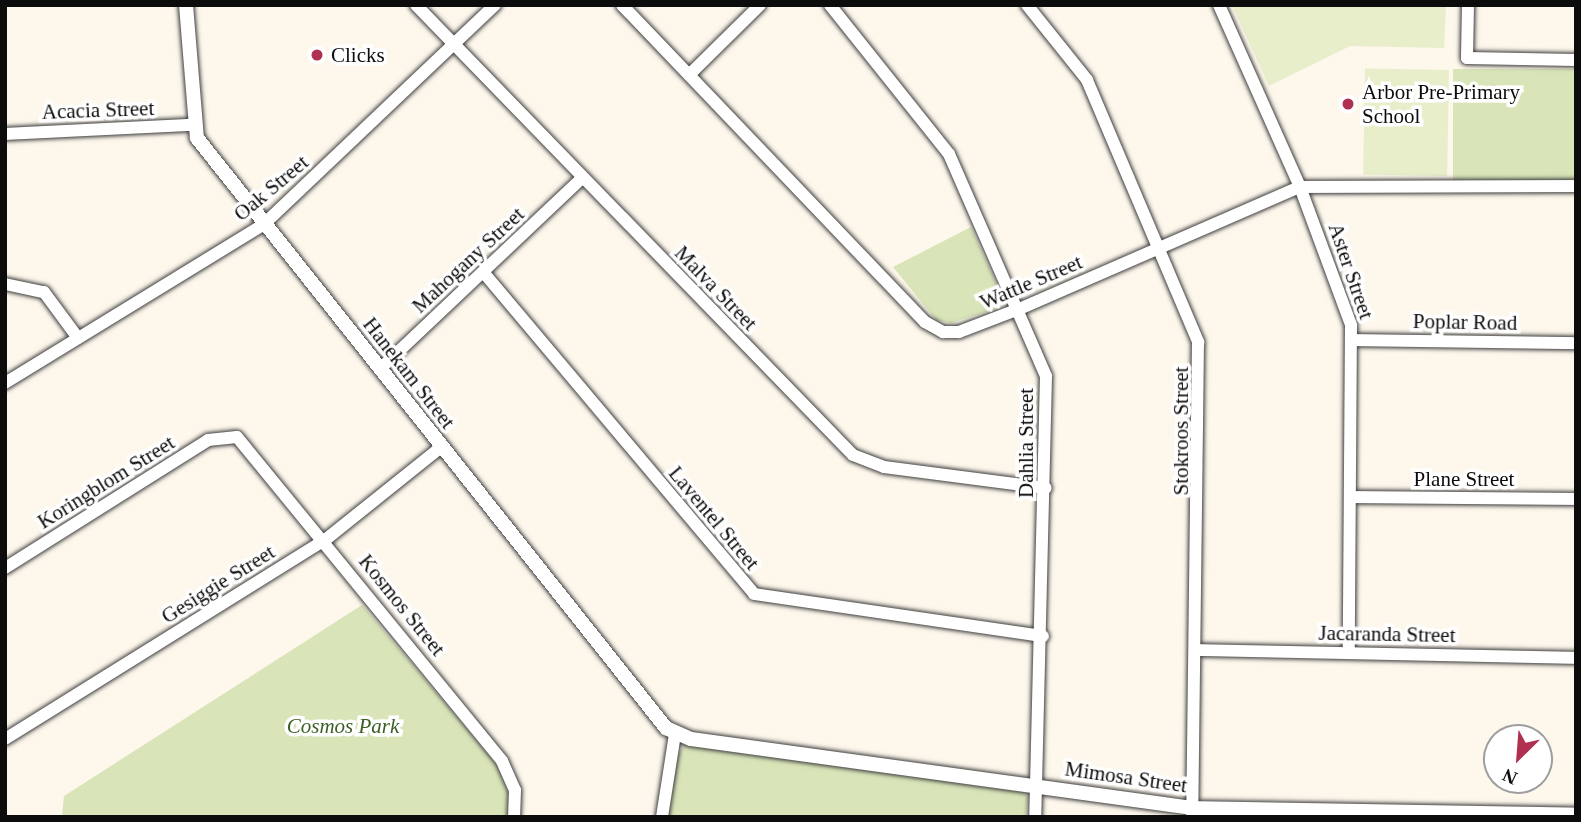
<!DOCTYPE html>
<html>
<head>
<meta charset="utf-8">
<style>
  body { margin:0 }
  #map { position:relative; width:1581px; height:822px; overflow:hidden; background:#fdf7ec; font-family:"Times New Roman",serif }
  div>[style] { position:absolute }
  .green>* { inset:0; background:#d9e5b9; transform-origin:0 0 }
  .pitch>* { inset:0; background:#e8edca; transform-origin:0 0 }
  .roads { filter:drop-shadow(0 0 2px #3f3f3f) drop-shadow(0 0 2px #3f3f3f) }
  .minor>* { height:12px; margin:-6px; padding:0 6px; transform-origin:6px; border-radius:6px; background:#fff }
  .tertiary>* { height:14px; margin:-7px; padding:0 7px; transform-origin:7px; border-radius:7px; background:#fff }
  .dots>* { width:19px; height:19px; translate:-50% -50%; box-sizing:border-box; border:4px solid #fff; border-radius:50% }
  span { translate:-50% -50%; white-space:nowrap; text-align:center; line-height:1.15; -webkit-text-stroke:7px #fff; paint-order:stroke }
  .poi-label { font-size:21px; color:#0c0c0c }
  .left { translate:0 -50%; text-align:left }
  .street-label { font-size:21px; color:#0c0c0c }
  .park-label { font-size:21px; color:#3b5e22; font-style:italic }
  .frame { position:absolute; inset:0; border:7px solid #0c0c0c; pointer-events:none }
  .north { position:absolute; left:1483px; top:724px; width:70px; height:70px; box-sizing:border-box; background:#fff; border:2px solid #9e9e9e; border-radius:50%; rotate:205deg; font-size:19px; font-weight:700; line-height:28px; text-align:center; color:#0c0c0c }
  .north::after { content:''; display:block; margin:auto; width:24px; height:32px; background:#b03051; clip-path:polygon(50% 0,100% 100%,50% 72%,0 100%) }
</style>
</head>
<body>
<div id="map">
  <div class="green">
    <i style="left:1453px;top:69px;width:123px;height:111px"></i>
    <i style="clip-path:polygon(971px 227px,1002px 297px,998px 308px,951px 323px,936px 320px,893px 267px)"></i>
    <i style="clip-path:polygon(362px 605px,497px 765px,510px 797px,507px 817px,62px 817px,64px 796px)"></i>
    <i style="clip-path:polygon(685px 744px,1021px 790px,1028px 797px,1026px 817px,667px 817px,675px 760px)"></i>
  </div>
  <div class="pitch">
    <i style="clip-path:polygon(1232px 5px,1446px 5px,1444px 48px,1350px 46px,1269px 86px)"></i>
    <i style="left:1449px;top:70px;width:106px;height:84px;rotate:91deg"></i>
  </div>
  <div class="roads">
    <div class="minor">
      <i style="left:416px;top:5px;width:627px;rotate:45.84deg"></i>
      <i style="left:853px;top:455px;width:33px;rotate:21deg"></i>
      <i style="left:884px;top:467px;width:163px;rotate:7.4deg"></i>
      <i style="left:622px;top:5px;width:439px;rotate:46.3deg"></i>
      <i style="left:925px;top:322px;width:21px;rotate:29deg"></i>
      <i style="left:943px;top:332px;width:16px"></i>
      <i style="left:959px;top:332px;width:64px;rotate:-21deg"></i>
      <i style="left:1019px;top:309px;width:306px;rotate:-23.5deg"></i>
      <i style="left:1300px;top:187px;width:276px;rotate:-0.2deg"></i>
      <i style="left:830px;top:5px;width:191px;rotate:51.4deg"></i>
      <i style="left:949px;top:154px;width:242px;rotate:66.4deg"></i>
      <i style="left:1046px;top:376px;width:441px;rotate:91.4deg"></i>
      <i style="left:1027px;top:5px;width:96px;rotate:51.3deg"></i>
      <i style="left:1087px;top:80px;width:285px;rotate:67deg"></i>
      <i style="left:1198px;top:342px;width:475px;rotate:90.7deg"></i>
      <i style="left:1219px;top:5px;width:199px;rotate:66deg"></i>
      <i style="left:1300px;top:187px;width:147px;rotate:69.7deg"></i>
      <i style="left:1351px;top:325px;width:327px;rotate:90.4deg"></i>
      <i style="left:1468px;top:5px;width:53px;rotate:91.1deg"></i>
      <i style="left:1467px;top:58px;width:109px;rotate:1.1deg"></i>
      <i style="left:689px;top:75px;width:100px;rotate:-44.6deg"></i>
      <i style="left:5px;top:134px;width:187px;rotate:-2.8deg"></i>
      <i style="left:484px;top:273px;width:419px;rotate:49.9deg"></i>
      <i style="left:754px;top:594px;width:292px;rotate:8.3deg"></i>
      <i style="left:5px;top:284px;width:40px;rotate:12deg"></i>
      <i style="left:44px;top:292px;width:57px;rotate:53.5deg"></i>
      <i style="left:1354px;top:340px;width:222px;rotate:0.8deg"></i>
      <i style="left:380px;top:369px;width:278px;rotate:-43.4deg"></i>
      <i style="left:5px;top:383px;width:303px;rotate:-31.5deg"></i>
      <i style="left:263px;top:225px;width:320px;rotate:-43.5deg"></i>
      <i style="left:1352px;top:497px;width:224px;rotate:0.5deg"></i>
      <i style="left:5px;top:568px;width:240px;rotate:-32.2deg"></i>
      <i style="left:208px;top:440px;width:29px;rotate:-6deg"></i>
      <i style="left:237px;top:437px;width:419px;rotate:50.7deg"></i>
      <i style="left:502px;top:761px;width:32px;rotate:66deg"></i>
      <i style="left:515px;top:790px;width:27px;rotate:92deg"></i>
      <i style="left:1197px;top:650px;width:379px;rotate:1.2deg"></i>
      <i style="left:5px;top:739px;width:377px;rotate:-31.9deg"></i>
      <i style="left:325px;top:540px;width:149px;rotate:-38.7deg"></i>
      <i style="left:662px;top:817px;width:84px;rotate:-81.1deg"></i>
    </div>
    <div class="tertiary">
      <i style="left:186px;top:5px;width:133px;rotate:85.3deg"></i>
      <i style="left:197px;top:138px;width:754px;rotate:51.52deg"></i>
      <i style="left:666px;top:728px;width:27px;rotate:24deg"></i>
      <i style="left:691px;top:739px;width:507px;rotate:7.83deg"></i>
      <i style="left:1193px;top:808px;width:383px;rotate:1deg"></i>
    </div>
  </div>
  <div class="dots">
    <i style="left:317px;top:55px;background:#b03051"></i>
    <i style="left:1348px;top:104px;background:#b03051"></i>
  </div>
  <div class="poi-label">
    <span class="left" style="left:331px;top:55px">Clicks</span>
    <span class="left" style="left:1362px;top:104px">Arbor Pre-Primary<br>School</span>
  </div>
  <div class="street-label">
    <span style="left:98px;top:110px;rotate:-2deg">Acacia Street</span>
    <span style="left:271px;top:188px;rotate:-40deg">Oak Street</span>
    <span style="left:468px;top:260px;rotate:-43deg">Mahogany Street</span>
    <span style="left:1351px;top:271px;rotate:71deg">Aster Street</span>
    <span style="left:1031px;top:282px;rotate:-23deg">Wattle Street</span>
    <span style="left:716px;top:288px;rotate:46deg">Malva Street</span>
    <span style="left:1465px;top:322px;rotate:1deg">Poplar Road</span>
    <span style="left:409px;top:373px;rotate:52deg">Hanekam Street</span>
    <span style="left:1181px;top:431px;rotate:-90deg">Stokroos Street</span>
    <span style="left:1026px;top:443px;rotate:-90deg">Dahlia Street</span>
    <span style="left:1464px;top:479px">Plane Street</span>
    <span style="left:106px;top:482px;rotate:-32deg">Koringblom Street</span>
    <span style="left:714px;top:518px;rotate:50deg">Laventel Street</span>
    <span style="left:218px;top:584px;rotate:-32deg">Gesiggie Street</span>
    <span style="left:402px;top:605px;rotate:51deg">Kosmos Street</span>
    <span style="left:1387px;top:634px;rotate:1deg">Jacaranda Street</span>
    <span style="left:1126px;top:777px;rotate:8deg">Mimosa Street</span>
  </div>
  <div class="park-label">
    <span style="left:343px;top:726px">Cosmos Park</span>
  </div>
  <div class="frame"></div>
  <div class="north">N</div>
</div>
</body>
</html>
